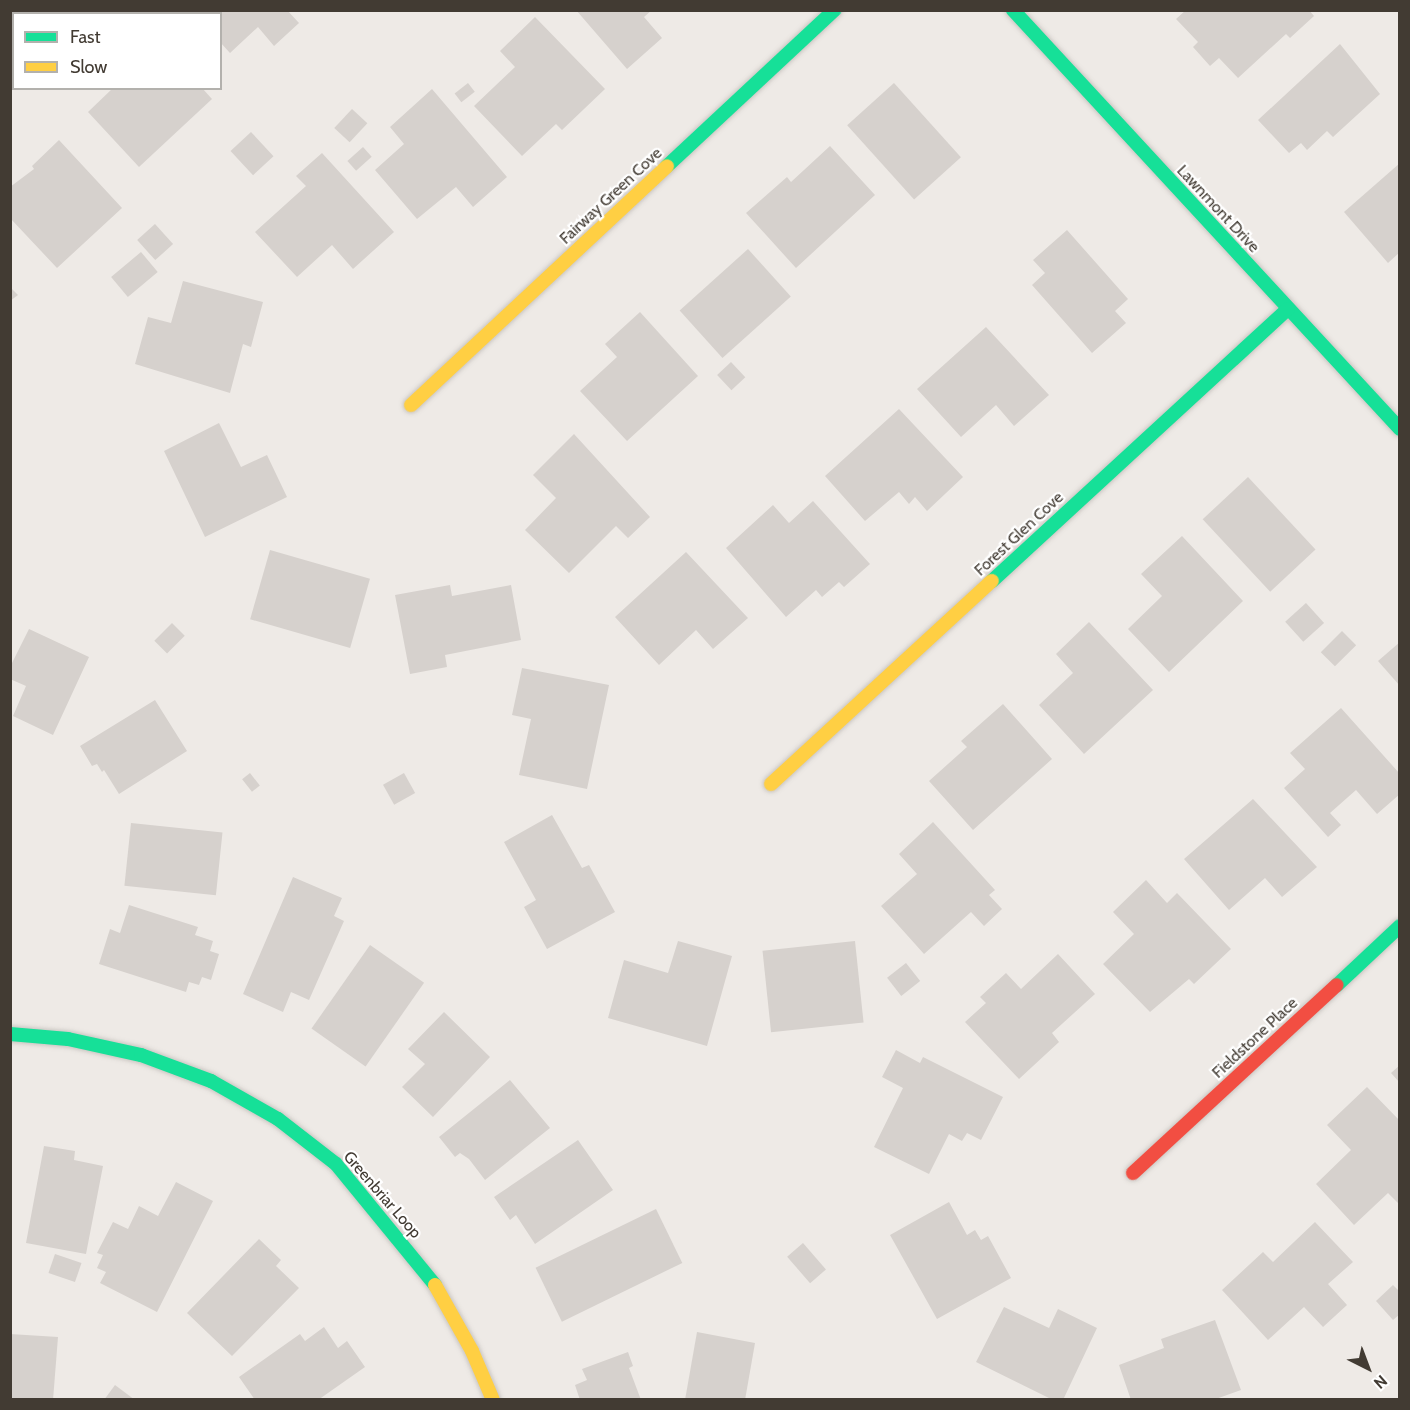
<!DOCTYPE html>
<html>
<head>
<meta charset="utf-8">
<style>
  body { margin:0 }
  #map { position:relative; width:1410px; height:1410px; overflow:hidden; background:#eeeae6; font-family:Cabin,sans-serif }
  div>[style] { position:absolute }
  .building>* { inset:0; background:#d6d1cd; transform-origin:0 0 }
  .roads { filter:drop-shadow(0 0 2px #cac6c2) drop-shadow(0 0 2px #cac6c2) }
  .street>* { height:33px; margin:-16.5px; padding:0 16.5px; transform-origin:16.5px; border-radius:16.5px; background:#fcfcfb }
  .fast>* { height:14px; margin:-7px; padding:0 7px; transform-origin:7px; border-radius:7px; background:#16e098 }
  .slow>* { height:14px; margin:-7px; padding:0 7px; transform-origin:7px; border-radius:7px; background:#ffcf43 }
  .jam>* { height:14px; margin:-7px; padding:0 7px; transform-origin:7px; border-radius:7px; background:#f24e42 }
  span { translate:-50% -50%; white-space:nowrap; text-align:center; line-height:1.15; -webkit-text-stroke:4.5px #fff; paint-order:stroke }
  .street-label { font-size:16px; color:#423b33 }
  .frame { position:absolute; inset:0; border:12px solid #423b33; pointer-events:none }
  .legend { position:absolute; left:12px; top:12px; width:210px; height:78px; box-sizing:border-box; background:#fff; border:2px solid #b3b1ad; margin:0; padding:8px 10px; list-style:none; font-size:18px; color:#423b33 }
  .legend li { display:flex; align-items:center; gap:12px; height:30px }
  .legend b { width:30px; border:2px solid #b3b1ad }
  .north { position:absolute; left:1338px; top:1338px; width:60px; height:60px; -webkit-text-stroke:4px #fff; paint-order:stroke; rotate:138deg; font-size:16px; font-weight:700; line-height:24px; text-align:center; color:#423b33 }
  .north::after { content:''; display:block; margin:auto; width:21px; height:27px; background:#423b33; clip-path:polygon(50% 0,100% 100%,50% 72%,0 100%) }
</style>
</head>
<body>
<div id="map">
  <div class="building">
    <i style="clip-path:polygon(191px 10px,287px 10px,299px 23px,274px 46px,258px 27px,230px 53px,220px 42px,220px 14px)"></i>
    <i style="clip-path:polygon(576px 10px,652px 10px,644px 17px,662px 38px,627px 69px)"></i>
    <i style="clip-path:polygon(1186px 10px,1309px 10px,1314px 16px,1290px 38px,1286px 34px,1238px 78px,1219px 58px,1210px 66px,1193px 47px,1198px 42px,1176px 19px)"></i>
    <i style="clip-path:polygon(535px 17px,605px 89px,562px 130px,556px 124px,522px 156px,474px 106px,515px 67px,500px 51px)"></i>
    <i style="clip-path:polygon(1340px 44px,1380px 94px,1333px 137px,1327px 131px,1307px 150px,1301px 143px,1289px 153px,1258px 120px)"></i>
    <i style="left:468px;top:83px;width:11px;height:17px;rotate:52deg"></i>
    <i style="left:894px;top:83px;width:100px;height:63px;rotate:48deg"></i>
    <i style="clip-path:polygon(113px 88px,202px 88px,212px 99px,139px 167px,88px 112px)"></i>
    <i style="clip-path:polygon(432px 89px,507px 177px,473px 207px,456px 187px,417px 219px,375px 170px,404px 144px,390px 127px)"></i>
    <i style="left:352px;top:109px;width:21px;height:26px;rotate:43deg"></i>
    <i style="left:251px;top:132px;width:33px;height:28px;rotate:47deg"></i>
    <i style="clip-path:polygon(59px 140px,122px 208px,57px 268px,10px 218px,10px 187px,34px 169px,32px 166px)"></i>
    <i style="clip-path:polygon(830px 146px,875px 195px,796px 268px,746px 213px,787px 177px,791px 182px)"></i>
    <i style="left:363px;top:147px;width:13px;height:21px;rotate:48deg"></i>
    <i style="clip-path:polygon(322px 153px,394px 232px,353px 269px,332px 245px,297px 277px,255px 232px,306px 186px,296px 176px)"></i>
    <i style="clip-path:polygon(1400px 163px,1400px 252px,1388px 263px,1344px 212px)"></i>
    <i style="left:155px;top:224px;width:27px;height:24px;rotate:48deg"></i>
    <i style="clip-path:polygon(1067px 230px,1128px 299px,1115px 311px,1126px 323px,1092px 353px,1032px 285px,1045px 273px,1033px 260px)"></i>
    <i style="left:748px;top:249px;width:64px;height:92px;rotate:48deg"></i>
    <i style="left:141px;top:252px;width:26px;height:39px;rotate:50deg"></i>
    <i style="clip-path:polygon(183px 281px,263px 302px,251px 347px,243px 344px,230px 393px,135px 364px,148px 317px,171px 323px)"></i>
    <i style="clip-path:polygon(10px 287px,18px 295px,10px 301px)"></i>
    <i style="clip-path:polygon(640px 312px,698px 376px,627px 441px,580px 391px,617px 357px,605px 344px)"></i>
    <i style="clip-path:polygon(986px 327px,1049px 395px,1014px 426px,996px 405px,961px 437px,917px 389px)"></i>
    <i style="left:731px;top:362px;width:21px;height:19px;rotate:47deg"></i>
    <i style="clip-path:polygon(899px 409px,963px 477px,927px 511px,915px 497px,909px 504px,899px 492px,865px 521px,825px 476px)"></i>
    <i style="clip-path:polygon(219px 423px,241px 467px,267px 455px,287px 497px,205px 537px,164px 451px)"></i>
    <i style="clip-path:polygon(574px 434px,650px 517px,628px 538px,616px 526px,569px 573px,525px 530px,556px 498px,533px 475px)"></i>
    <i style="left:1248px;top:477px;width:99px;height:62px;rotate:47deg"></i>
    <i style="clip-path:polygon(813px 501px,870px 564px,844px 587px,839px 582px,822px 597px,816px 590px,786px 617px,726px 548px,773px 505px,789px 523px)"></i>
    <i style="clip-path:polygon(1182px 536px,1243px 601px,1169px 672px,1128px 629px,1162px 596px,1141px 574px)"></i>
    <i style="left:270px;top:550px;width:104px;height:72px;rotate:16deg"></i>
    <i style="clip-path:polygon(686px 552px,748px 618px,713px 649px,696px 630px,659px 665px,615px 617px)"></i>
    <i style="clip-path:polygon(450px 585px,452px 596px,511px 585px,521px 640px,445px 655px,447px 667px,410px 674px,395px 595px)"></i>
    <i style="left:1306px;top:603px;width:27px;height:28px;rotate:48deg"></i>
    <i style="clip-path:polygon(1089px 622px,1153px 690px,1084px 754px,1039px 705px,1073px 673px,1056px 654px)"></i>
    <i style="left:172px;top:623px;width:18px;height:25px;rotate:45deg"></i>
    <i style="clip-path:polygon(29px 629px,89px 657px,53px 735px,13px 716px,26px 686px,10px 679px,10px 667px)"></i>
    <i style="left:1342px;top:631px;width:20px;height:30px;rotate:45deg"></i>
    <i style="clip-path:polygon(1400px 642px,1400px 686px,1378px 661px)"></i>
    <i style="clip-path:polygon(522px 668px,609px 685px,587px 789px,519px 775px,531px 719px,512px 715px)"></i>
    <i style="clip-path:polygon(155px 700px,187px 751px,119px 794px,104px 770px,102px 772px,97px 764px,92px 766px,80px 746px)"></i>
    <i style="clip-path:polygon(1003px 704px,1052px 759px,973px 830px,929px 781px,967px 747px,961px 741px)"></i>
    <i style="clip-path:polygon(1341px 708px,1400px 774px,1400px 794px,1377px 814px,1356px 790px,1330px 813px,1341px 825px,1328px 837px,1284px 788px,1305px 769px,1290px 753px)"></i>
    <i style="left:250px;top:773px;width:16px;height:10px;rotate:52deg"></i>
    <i style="left:404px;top:773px;width:23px;height:24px;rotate:61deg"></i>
    <i style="clip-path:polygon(1253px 799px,1317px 867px,1282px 897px,1265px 878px,1229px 910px,1184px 859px)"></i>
    <i style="clip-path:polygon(552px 815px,582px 868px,589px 865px,615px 912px,547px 949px,524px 907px,536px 900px,504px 842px)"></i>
    <i style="clip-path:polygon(933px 822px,995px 890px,989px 895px,1002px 909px,984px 926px,971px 912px,924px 954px,881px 906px,917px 874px,899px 854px)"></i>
    <i style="left:131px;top:823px;width:92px;height:63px;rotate:6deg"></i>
    <i style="clip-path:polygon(293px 877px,342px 898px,334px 916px,344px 921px,309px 1000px,291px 992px,283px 1012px,243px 994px)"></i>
    <i style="clip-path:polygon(1146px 880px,1167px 903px,1177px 893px,1231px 949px,1194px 984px,1189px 979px,1150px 1012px,1103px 964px,1134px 934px,1113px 912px)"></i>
    <i style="clip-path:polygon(129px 905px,198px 927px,195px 935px,213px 941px,210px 951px,219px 954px,211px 980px,202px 977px,199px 985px,189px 982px,186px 992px,99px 964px,110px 929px,120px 933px)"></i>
    <i style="clip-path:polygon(678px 941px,732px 956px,707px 1046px,608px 1018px,624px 960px,668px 973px)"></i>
    <i style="left:855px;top:941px;width:82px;height:93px;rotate:84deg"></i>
    <i style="left:370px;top:945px;width:66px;height:102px;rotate:35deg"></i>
    <i style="clip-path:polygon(1058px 954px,1095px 994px,1052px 1033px,1059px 1042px,1019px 1079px,965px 1022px,986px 1003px,980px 997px,1006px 973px,1021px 989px)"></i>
    <i style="left:906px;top:963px;width:23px;height:24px;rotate:52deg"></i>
    <i style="clip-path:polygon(444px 1012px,490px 1057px,433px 1117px,402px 1087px,425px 1064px,408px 1049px)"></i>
    <i style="clip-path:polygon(896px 1050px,920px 1063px,923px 1057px,1003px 1097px,981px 1140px,967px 1133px,962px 1141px,949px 1134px,929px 1174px,874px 1147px,903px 1088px,882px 1077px)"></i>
    <i style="clip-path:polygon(1400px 1065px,1400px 1083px,1391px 1073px)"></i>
    <i style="clip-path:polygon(510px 1080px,550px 1128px,485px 1180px,469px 1159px,460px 1153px,455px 1157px,439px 1137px)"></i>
    <i style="clip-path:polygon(1367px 1087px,1400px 1121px,1400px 1205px,1388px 1193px,1354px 1225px,1316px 1184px,1351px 1150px,1327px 1125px)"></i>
    <i style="clip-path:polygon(578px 1140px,613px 1190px,535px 1244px,516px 1215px,510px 1220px,494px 1197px)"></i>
    <i style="clip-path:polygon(44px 1146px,75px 1151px,74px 1160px,103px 1166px,86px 1254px,26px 1243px)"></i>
    <i style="clip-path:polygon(176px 1182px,213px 1201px,157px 1312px,100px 1283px,106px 1272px,97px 1268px,103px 1255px,97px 1253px,113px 1222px,128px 1229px,139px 1206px,158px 1216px)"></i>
    <i style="clip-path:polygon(949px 1202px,967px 1235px,975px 1230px,981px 1240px,988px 1236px,1011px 1278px,937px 1319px,890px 1235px)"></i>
    <i style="left:656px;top:1209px;width:60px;height:134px;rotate:64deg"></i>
    <i style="clip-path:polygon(1315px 1222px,1353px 1262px,1328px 1284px,1347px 1305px,1323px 1327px,1304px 1307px,1268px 1340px,1222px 1290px,1263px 1252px,1273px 1262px)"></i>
    <i style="clip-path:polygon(259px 1239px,281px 1260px,276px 1266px,299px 1288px,232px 1356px,187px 1313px)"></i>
    <i style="left:803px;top:1243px;width:35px;height:21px;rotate:49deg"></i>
    <i style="left:55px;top:1254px;width:28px;height:20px;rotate:19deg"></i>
    <i style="clip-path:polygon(1393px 1285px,1400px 1292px,1400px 1314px,1393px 1320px,1376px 1301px)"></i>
    <i style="clip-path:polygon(1004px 1307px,1049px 1328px,1058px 1309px,1097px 1328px,1063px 1400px,1053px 1400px,976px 1362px)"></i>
    <i style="clip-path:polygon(1215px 1320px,1241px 1390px,1213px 1400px,1131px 1400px,1119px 1365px,1164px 1348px,1161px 1339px)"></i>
    <i style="clip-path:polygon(324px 1327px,338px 1348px,347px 1341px,365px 1367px,318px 1400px,255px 1400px,239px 1377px,300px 1334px,305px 1341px)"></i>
    <i style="clip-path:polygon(697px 1332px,755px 1343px,745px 1400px,685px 1400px)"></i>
    <i style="clip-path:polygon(10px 1334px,58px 1337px,53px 1400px,10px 1400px)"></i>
    <i style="clip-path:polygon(628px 1352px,633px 1366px,629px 1368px,641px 1400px,580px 1400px,575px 1385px,587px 1380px,582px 1369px)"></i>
    <i style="clip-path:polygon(115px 1385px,135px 1400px,104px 1400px)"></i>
  </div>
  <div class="roads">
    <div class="street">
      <i style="left:47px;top:14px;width:5px;rotate:-53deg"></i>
      <i style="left:10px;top:47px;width:5px;rotate:-37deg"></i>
    </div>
    <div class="fast">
      <i style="left:1013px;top:10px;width:570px;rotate:47.27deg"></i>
      <i style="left:667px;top:166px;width:229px;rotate:-43deg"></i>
      <i style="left:992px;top:581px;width:402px;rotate:-42.6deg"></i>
      <i style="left:1337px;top:985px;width:86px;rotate:-43.1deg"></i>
      <i style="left:10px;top:1034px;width:58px;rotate:4.9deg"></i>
      <i style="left:68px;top:1039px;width:75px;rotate:12.4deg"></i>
      <i style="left:141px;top:1055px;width:75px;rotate:20.4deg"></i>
      <i style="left:211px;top:1081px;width:77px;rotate:29.6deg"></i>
      <i style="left:278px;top:1119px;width:73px;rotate:37.8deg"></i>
      <i style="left:336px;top:1164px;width:156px;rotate:50.7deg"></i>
    </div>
    <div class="slow">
      <i style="left:411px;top:405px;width:350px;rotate:-43deg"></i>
      <i style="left:771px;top:784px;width:300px;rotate:-42.6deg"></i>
      <i style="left:435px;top:1285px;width:76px;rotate:60.7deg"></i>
      <i style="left:472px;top:1351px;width:53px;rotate:66.8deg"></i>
    </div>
    <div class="jam">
      <i style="left:1133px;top:1173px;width:277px;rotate:-42.7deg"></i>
    </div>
  </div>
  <div class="street-label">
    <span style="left:611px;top:196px;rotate:-43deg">Fairway Green Cove</span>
    <span style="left:1218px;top:209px;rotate:47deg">Lawnmont Drive</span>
    <span style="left:1019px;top:534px;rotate:-43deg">Forest Glen Cove</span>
    <span style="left:1255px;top:1038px;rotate:-43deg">Fieldstone Place</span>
    <span style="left:382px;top:1195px;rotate:49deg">Greenbriar Loop</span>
  </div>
  <div class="frame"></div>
  <ul class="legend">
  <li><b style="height:8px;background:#16e098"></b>Fast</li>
  <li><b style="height:8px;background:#ffcf43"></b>Slow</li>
  </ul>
  <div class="north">N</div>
</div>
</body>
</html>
